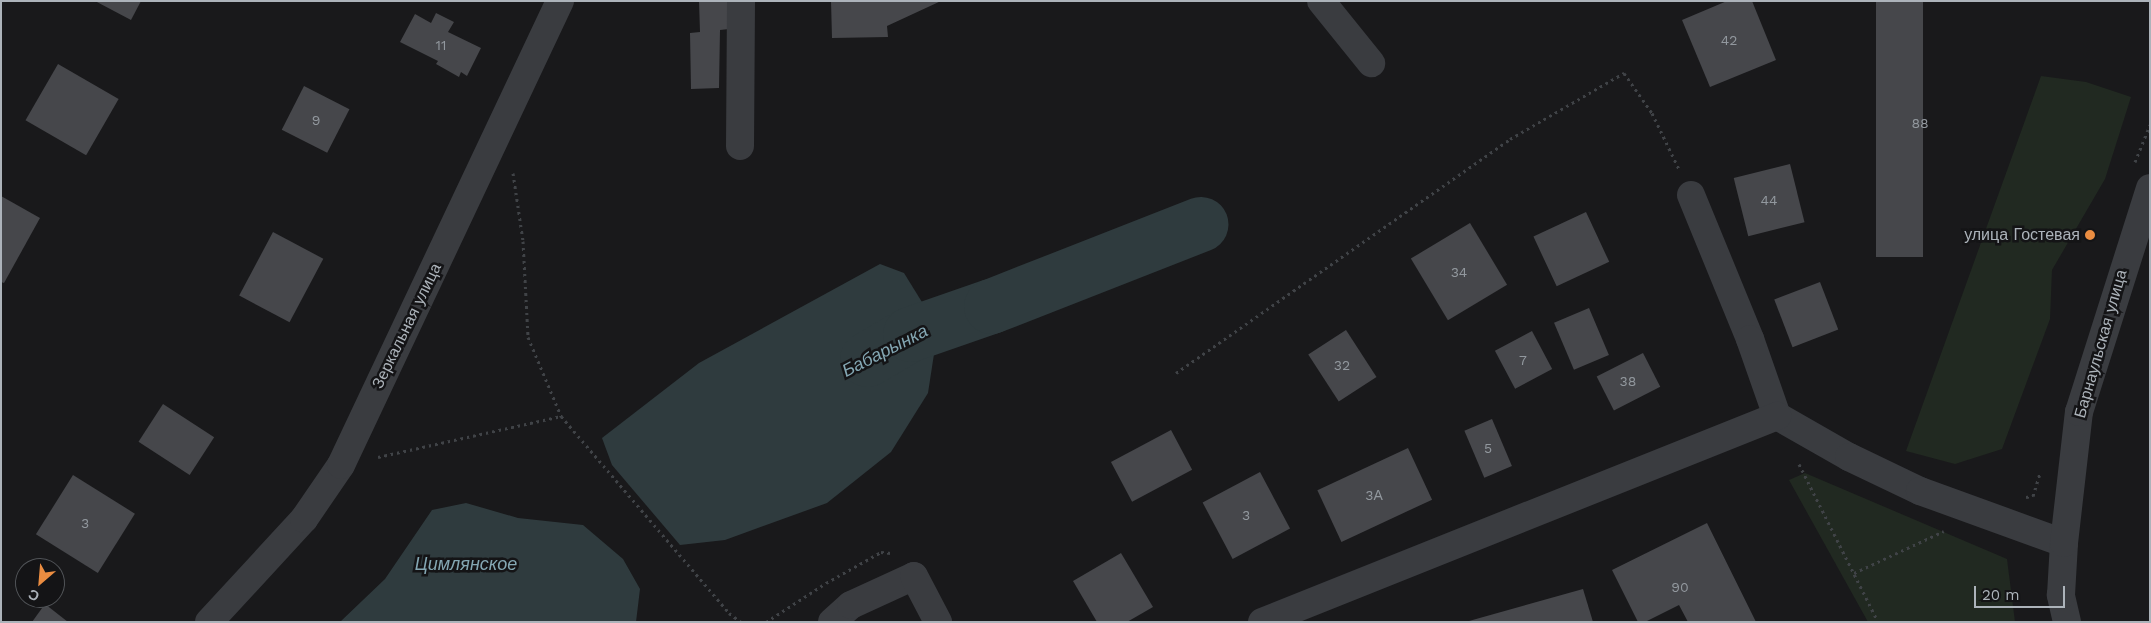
<!DOCTYPE html>
<html>
<head>
<meta charset="utf-8">
<style>
  body { margin:0 }
  #map { position:relative; width:2151px; height:623px; overflow:hidden; background:#19191b; font-family:"Work Sans",sans-serif }
  div>[style] { position:absolute }
  .green>* { inset:0; background:#212921 }
  .water>* { inset:0; background:#2f3b3e }
  .river>* { height:55px; margin:-27.5px; padding:0 27.5px; transform-origin:27.5px; border-radius:27.5px; background:#2f3b3e }
  .building>* { inset:0; background:#46474b; transform-origin:0 0 }
  .path>* { height:3px; margin-top:-1.5px; transform-origin:0; background:repeating-linear-gradient(90deg,#404347 0 2.5px,transparent 0 6.5px) }
  .minor>* { height:28px; margin:-14px; padding:0 14px; transform-origin:14px; border-radius:14px; background:#3a3c40 }
  .dots>* { width:14px; height:14px; translate:-50% -50%; box-sizing:border-box; border:2px solid #141416; border-radius:50% }
  span { translate:-50% -50%; white-space:nowrap; text-align:center; line-height:1.15; -webkit-text-stroke:5px #141416; paint-order:stroke }
  .number-label { font-size:14px; color:#92989e }
  .number-label span { -webkit-text-stroke-width:0 }
  .poi-label { font-size:16px; color:#acb3ba }
  .right { translate:-100% -50%; text-align:right }
  .street-label { font-size:16px; color:#acb3ba }
  .water-label { font-size:18px; color:#84a7b3; font-style:italic }
  .frame { position:absolute; inset:0; border:2px solid #acb3ba; pointer-events:none }
  .north { position:absolute; left:15px; top:558px; width:50px; height:50px; box-sizing:border-box; background:#141416; border:1px solid #515458; border-radius:50%; rotate:207deg; font-size:14px; font-weight:700; line-height:20px; text-align:center; color:#acb3ba }
  .north::after { content:''; display:block; margin:auto; width:18px; height:22px; background:#eb8d41; clip-path:polygon(50% 0,100% 100%,50% 72%,0 100%) }
  .scale { position:absolute; left:1974px; top:586px; width:91px; height:22px; box-sizing:border-box; border:2px solid #acb3ba; border-top:0; padding-left:6px; font-size:15px; line-height:18px; white-space:nowrap; color:#acb3ba; -webkit-text-stroke:4px #141416; paint-order:stroke }
</style>
</head>
<body>
<div id="map">
  <div class="green">
    <i style="clip-path:polygon(2041px 76px,2086px 82px,2131px 97px,2105px 179px,2052px 270px,2050px 319px,2002px 449px,1955px 464px,1906px 451px)"></i>
    <i style="clip-path:polygon(1805px 473px,2007px 559px,2015px 622px,1868px 622px,1789px 480px)"></i>
  </div>
  <div class="water">
    <i style="clip-path:polygon(880px 264px,904px 273px,938px 328px,928px 393px,891px 452px,827px 503px,725px 540px,680px 545px,612px 465px,602px 438px,699px 363px)"></i>
    <i style="clip-path:polygon(466px 503px,518px 518px,583px 525px,623px 559px,640px 589px,636px 622px,340px 622px,385px 579px,432px 510px)"></i>
  </div>
  <div class="river">
    <i style="left:867px;top:359px;width:50px;rotate:-30.2deg"></i>
    <i style="left:910px;top:334px;width:86px;rotate:-19.1deg"></i>
    <i style="left:991px;top:306px;width:225px;rotate:-21.4deg"></i>
  </div>
  <div class="building">
    <i style="clip-path:polygon(95px 1px,141px 1px,131px 20px)"></i>
    <i style="clip-path:polygon(699px 1px,729px 1px,729px 29px,720px 30px,719px 88px,691px 89px,690px 33px,700px 32px)"></i>
    <i style="clip-path:polygon(831px 1px,941px 1px,887px 26px,888px 37px,832px 38px)"></i>
    <i style="clip-path:polygon(1727px 1px,1752px 1px,1776px 60px,1710px 87px,1682px 20px)"></i>
    <i style="left:1876px;top:1px;width:47px;height:256px"></i>
    <i style="clip-path:polygon(436px 13px,454px 22px,448px 32px,481px 48px,467px 76px,461px 72px,459px 77px,436px 64px,438px 61px,400px 42px,415px 14px,431px 23px)"></i>
    <i style="left:58px;top:64px;width:70px;height:65px;rotate:30deg"></i>
    <i style="left:304px;top:86px;width:51px;height:49px;rotate:27deg"></i>
    <i style="left:1790px;top:164px;width:60px;height:58px;rotate:76deg"></i>
    <i style="clip-path:polygon(1px 196px,40px 218px,4px 283px,1px 282px)"></i>
    <i style="left:1586px;top:212px;width:55px;height:58px;rotate:65deg"></i>
    <i style="left:1470px;top:223px;width:72px;height:69px;rotate:59deg"></i>
    <i style="left:273px;top:232px;width:57px;height:72px;rotate:28deg"></i>
    <i style="left:1820px;top:282px;width:51px;height:49px;rotate:69deg"></i>
    <i style="left:1589px;top:308px;width:51px;height:38px;rotate:67deg"></i>
    <i style="left:1346px;top:330px;width:56px;height:45px;rotate:57deg"></i>
    <i style="left:1532px;top:331px;width:43px;height:42px;rotate:62deg"></i>
    <i style="left:1643px;top:353px;width:38px;height:52px;rotate:63deg"></i>
    <i style="left:163px;top:404px;width:61px;height:45px;rotate:33deg"></i>
    <i style="left:1492px;top:419px;width:51px;height:30px;rotate:67deg"></i>
    <i style="left:1171px;top:430px;width:45px;height:68px;rotate:62deg"></i>
    <i style="left:1408px;top:448px;width:57px;height:100px;rotate:65deg"></i>
    <i style="left:1260px;top:472px;width:64px;height:65px;rotate:62deg"></i>
    <i style="left:73px;top:475px;width:73px;height:70px;rotate:32deg"></i>
    <i style="clip-path:polygon(1707px 523px,1756px 622px,1688px 622px,1679px 605px,1645px 622px,1638px 622px,1612px 570px)"></i>
    <i style="clip-path:polygon(1121px 553px,1153px 607px,1127px 622px,1097px 622px,1073px 581px)"></i>
    <i style="clip-path:polygon(1583px 589px,1593px 622px,1469px 622px,1469px 621px)"></i>
    <i style="clip-path:polygon(45px 604px,68px 622px,32px 622px)"></i>
  </div>
  <div class="path">
    <i style="left:2135px;top:162px;width:40px;rotate:-68deg"></i>
    <i style="left:513px;top:173px;width:69px;rotate:81.6deg"></i>
    <i style="left:523px;top:241px;width:96px;rotate:87deg"></i>
    <i style="left:528px;top:337px;width:86px;rotate:67.3deg"></i>
    <i style="left:561px;top:416px;width:259px;rotate:49.5deg"></i>
    <i style="left:729px;top:613px;width:15px;rotate:37deg"></i>
    <i style="left:1176px;top:373px;width:408px;rotate:-35deg"></i>
    <i style="left:1510px;top:139px;width:132px;rotate:-30.1deg"></i>
    <i style="left:1624px;top:73px;width:49px;rotate:55deg"></i>
    <i style="left:1652px;top:113px;width:62px;rotate:64.3deg"></i>
    <i style="left:378px;top:457px;width:188px;rotate:-12.6deg"></i>
    <i style="left:1799px;top:464px;width:177px;rotate:63.4deg"></i>
    <i style="left:2026px;top:497px;width:7px;rotate:-8deg"></i>
    <i style="left:2033px;top:496px;width:24px;rotate:-73deg"></i>
    <i style="left:1854px;top:573px;width:99px;rotate:-25deg"></i>
    <i style="left:766px;top:622px;width:72px;rotate:-33deg"></i>
    <i style="left:826px;top:583px;width:63px;rotate:-29.4deg"></i>
    <i style="left:881px;top:552px;width:10px;rotate:6deg"></i>
  </div>
  <div class="minor">
    <i style="left:1321px;top:1px;width:80px;rotate:51.1deg"></i>
    <i style="left:740px;top:146px;width:145px;rotate:-89.6deg"></i>
    <i style="left:1691px;top:195px;width:156px;rotate:67.7deg"></i>
    <i style="left:1750px;top:339px;width:82px;rotate:70.7deg"></i>
    <i style="left:1777px;top:416px;width:83px;rotate:29.7deg"></i>
    <i style="left:1849px;top:457px;width:79px;rotate:25.6deg"></i>
    <i style="left:1920px;top:491px;width:153px;rotate:19.9deg"></i>
    <i style="left:209px;top:622px;width:140px;rotate:-47.3deg"></i>
    <i style="left:304px;top:519px;width:65px;rotate:-55.6deg"></i>
    <i style="left:341px;top:465px;width:513px;rotate:-64.73deg"></i>
    <i style="left:832px;top:622px;width:25px;rotate:-42deg"></i>
    <i style="left:851px;top:605px;width:69px;rotate:-24.7deg"></i>
    <i style="left:914px;top:576px;width:52px;rotate:62.4deg"></i>
    <i style="left:1262px;top:622px;width:555px;rotate:-21.8deg"></i>
    <i style="left:2067px;top:622px;width:28px;rotate:-103deg"></i>
    <i style="left:2061px;top:595px;width:52px;rotate:-86.7deg"></i>
    <i style="left:2064px;top:543px;width:132px;rotate:-83.5deg"></i>
    <i style="left:2079px;top:412px;width:235px;rotate:-72.4deg"></i>
  </div>
  <div class="dots">
    <i style="left:2090px;top:235px;background:#eb8d41"></i>
  </div>
  <div class="number-label">
    <span style="left:1729px;top:40px">42</span>
    <span style="left:441px;top:45px">11</span>
    <span style="left:316px;top:120px">9</span>
    <span style="left:1920px;top:123px">88</span>
    <span style="left:1769px;top:200px">44</span>
    <span style="left:1459px;top:272px">34</span>
    <span style="left:1523px;top:360px">7</span>
    <span style="left:1342px;top:365px">32</span>
    <span style="left:1628px;top:381px">38</span>
    <span style="left:1488px;top:448px">5</span>
    <span style="left:1374px;top:495px">3А</span>
    <span style="left:1246px;top:515px">3</span>
    <span style="left:85px;top:523px">3</span>
    <span style="left:1680px;top:587px">90</span>
  </div>
  <div class="poi-label">
    <span class="right" style="left:2080px;top:235px">улица Гостевая</span>
  </div>
  <div class="street-label">
    <span style="left:407px;top:326px;rotate:-64deg">Зеркальная улица</span>
    <span style="left:2101px;top:344px;rotate:-74deg">Барнаульская улица</span>
  </div>
  <div class="water-label">
    <span style="left:885px;top:351px;rotate:-27deg">Бабарынка</span>
    <span style="left:466px;top:564px">Цимлянское</span>
  </div>
  <div class="frame"></div>
  <div class="north">С</div>
  <div class="scale">20 m</div>
</div>
</body>
</html>
